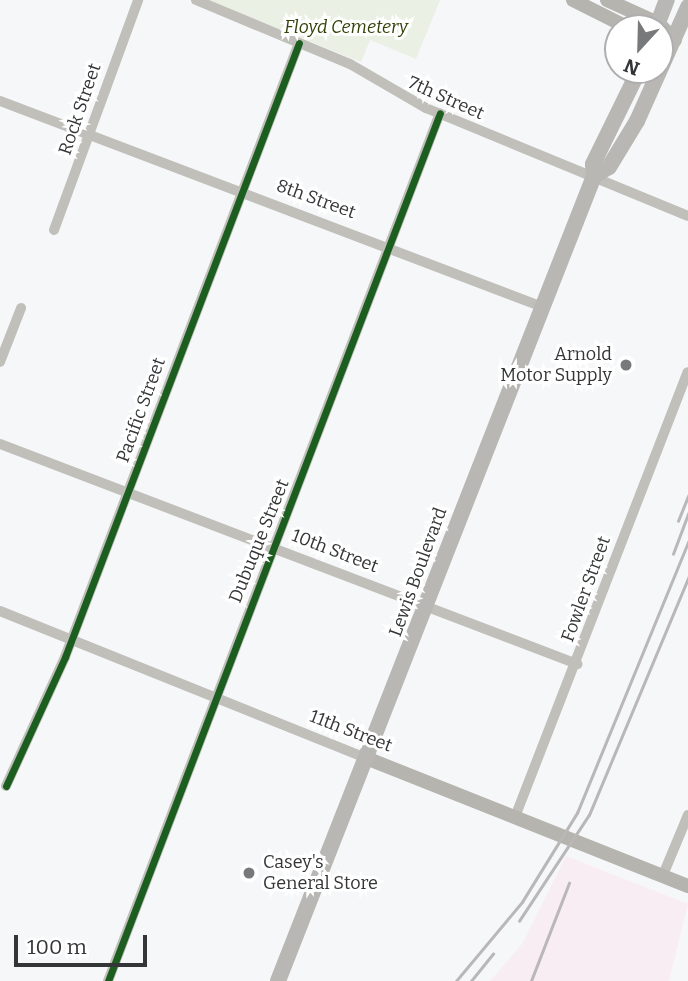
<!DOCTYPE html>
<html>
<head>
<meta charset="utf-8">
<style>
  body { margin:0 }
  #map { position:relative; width:688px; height:981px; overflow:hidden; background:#f5f7f9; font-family:Bitter,serif }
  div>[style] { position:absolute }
  .industrial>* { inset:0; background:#f9edf4 }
  .green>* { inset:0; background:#eaf0e3 }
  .minor>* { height:10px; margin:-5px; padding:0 5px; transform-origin:5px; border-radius:5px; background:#c1bfba }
  .secondary>* { height:14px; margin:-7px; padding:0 7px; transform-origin:7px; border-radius:7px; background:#b6b4af }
  .primary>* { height:16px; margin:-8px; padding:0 8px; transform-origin:8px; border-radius:8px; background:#b9b7b3 }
  .rail>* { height:2.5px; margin:-1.25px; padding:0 1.25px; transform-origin:1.25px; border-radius:1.25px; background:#b9b7b7 }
  .cycleway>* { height:7px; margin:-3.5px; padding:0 3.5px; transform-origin:3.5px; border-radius:3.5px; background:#1b5e20 }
  .dots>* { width:19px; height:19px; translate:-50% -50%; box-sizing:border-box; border:4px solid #fff; border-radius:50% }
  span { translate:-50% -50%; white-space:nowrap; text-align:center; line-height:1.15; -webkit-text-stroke:6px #fff; paint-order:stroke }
  .park-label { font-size:18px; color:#334207; font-style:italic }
  .street-label { font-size:18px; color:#343536 }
  .poi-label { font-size:18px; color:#343536 }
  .right { translate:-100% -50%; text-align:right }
  .left { translate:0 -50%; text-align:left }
  .north { position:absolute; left:604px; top:14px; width:70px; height:70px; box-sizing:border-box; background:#fff; border:2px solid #aeaeaf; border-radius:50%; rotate:202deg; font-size:19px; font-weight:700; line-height:28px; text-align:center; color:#343536 }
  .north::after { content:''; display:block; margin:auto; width:24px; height:32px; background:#78797a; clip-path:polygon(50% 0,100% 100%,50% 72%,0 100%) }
  .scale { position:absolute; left:14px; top:935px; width:133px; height:32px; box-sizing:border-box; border:4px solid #343536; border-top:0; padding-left:9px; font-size:21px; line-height:24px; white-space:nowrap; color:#343536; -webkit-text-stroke:5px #fff; paint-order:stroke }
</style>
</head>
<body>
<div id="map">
  <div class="industrial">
    <i style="clip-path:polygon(566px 856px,688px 904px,669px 981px,490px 981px,522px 944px)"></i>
  </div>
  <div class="green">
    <i style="clip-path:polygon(207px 0,440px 0,416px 59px,370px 40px,361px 62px)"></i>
  </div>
  <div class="minor">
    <i style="left:196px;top:0;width:167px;rotate:22.6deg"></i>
    <i style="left:350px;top:64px;width:88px;rotate:30.1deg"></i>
    <i style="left:426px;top:108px;width:283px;rotate:22.4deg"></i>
    <i style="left:0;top:101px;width:578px;rotate:20.79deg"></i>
    <i style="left:54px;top:230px;width:245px;rotate:-69.9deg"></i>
    <i style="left:0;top:362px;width:58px;rotate:-68.7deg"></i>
    <i style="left:0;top:444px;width:618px;rotate:20.87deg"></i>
    <i style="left:0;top:611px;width:394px;rotate:21.9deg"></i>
    <i style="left:6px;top:786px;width:142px;rotate:-65.4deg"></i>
    <i style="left:65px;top:657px;width:657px;rotate:-69.14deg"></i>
    <i style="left:515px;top:817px;width:477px;rotate:-68.8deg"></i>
    <i style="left:663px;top:875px;width:65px;rotate:-67.4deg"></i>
    <i style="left:108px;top:981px;width:929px;rotate:-69.07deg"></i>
  </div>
  <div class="secondary">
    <i style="left:573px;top:0;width:63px;rotate:26.6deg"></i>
    <i style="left:607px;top:0;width:56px;rotate:24.3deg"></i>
    <i style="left:658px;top:23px;width:24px;rotate:45deg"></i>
    <i style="left:366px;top:758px;width:347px;rotate:21.7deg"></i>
  </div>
  <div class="primary">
    <i style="left:656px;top:28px;width:30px;rotate:-69deg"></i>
    <i style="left:594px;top:176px;width:17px;rotate:-31deg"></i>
    <i style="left:609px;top:167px;width:54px;rotate:-58.7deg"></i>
    <i style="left:637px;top:121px;width:125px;rotate:-65.9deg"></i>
    <i style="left:278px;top:981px;width:865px;rotate:-68.57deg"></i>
    <i style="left:594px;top:176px;width:12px;rotate:-95deg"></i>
    <i style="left:593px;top:164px;width:105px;rotate:-63.9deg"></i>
  </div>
  <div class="rail">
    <i style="left:678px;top:521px;width:27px;rotate:-68deg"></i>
    <i style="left:673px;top:554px;width:43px;rotate:-69.4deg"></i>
    <i style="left:519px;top:921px;width:127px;rotate:-56.6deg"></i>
    <i style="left:589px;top:815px;width:257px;rotate:-67.3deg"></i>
    <i style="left:456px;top:981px;width:103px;rotate:-50.1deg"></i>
    <i style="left:522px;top:902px;width:105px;rotate:-58.3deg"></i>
    <i style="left:577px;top:813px;width:293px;rotate:-67.7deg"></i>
    <i style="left:471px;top:981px;width:35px;rotate:-51deg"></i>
    <i style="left:531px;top:981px;width:105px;rotate:-68.8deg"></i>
  </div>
  <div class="cycleway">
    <i style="left:6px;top:786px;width:142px;rotate:-65.4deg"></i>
    <i style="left:65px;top:657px;width:657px;rotate:-69.14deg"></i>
    <i style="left:108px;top:981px;width:929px;rotate:-69.07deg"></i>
  </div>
  <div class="dots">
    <i style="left:626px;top:365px;background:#78797a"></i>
    <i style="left:249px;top:873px;background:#78797a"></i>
  </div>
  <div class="park-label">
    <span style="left:346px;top:27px">Floyd Cemetery</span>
  </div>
  <div class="street-label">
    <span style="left:446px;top:98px;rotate:24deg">7th Street</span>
    <span style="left:80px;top:109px;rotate:-71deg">Rock Street</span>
    <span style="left:316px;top:199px;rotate:20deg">8th Street</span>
    <span style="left:141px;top:410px;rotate:-70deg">Pacific Street</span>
    <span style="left:259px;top:541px;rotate:-68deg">Dubuque Street</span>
    <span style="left:335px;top:551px;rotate:21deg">10th Street</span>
    <span style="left:418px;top:572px;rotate:-70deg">Lewis Boulevard</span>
    <span style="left:586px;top:589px;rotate:-70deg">Fowler Street</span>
    <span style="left:351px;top:731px;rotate:21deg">11th Street</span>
  </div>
  <div class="poi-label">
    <span class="right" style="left:612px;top:365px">Arnold<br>Motor Supply</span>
    <span class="left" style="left:263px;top:873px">Casey's<br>General Store</span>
  </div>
  <div class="north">N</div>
  <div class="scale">100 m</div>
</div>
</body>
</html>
